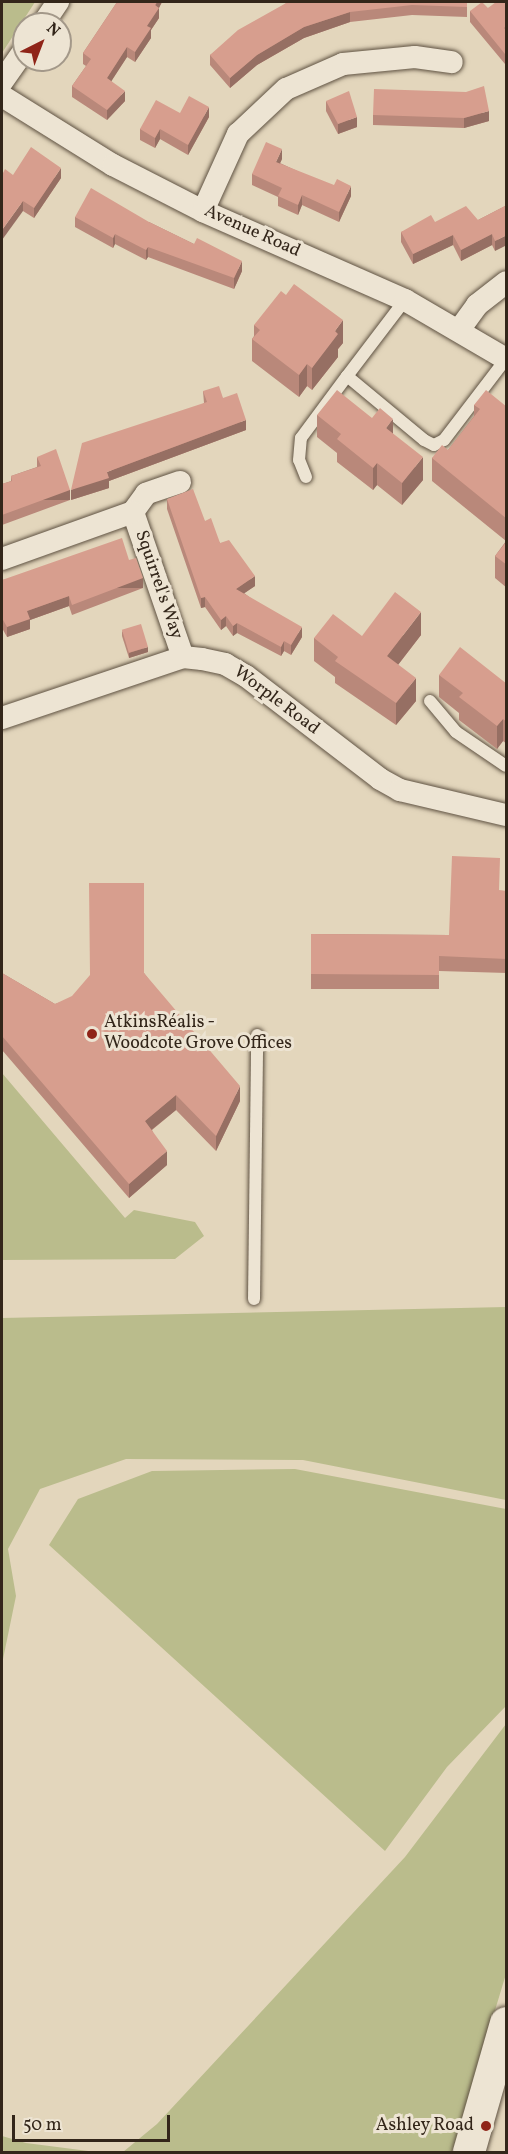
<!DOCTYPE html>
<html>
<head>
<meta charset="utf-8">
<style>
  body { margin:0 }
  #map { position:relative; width:508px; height:2154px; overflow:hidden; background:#e3d6bc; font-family:Vollkorn,serif }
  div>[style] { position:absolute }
  .green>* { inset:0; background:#babc8c }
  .roads { filter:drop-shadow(0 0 2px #5f5242) drop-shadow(0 0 2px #5f5242) }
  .lane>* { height:12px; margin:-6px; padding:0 6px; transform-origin:6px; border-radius:6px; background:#ede4d3 }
  .street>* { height:22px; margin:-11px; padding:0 11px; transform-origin:11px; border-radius:11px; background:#ede4d3 }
  .secondary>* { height:32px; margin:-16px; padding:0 16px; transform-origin:16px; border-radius:16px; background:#ede4d3 }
  .wall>* { inset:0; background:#b9887a }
  .shaded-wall>* { inset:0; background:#966f63; transform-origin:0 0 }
  .building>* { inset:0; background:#d79e8e; transform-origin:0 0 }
  .dots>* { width:16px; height:16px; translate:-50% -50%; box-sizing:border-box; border:3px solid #ede4d3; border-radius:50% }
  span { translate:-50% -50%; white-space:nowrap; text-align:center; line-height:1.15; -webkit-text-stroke:6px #ede4d3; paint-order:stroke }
  .street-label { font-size:18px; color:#33261a }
  .poi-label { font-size:18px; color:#33261a }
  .left { translate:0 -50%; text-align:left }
  .right { translate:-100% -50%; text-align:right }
  .frame { position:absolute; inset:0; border:3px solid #33261a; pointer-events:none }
  .north { position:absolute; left:12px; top:12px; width:60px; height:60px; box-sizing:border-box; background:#ede4d3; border:2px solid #a39889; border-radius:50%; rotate:42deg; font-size:16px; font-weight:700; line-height:24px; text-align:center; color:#33261a }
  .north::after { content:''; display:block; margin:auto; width:21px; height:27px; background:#8f2418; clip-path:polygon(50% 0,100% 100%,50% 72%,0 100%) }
  .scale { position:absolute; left:12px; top:2115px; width:158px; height:27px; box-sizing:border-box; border:3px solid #33261a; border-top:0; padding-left:8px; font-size:18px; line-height:21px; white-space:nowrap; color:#33261a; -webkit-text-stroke:4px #ede4d3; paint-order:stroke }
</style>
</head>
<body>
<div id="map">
  <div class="green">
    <i style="clip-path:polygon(2px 2px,35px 2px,2px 53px)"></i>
    <i style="clip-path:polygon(2px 1073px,125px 1218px,134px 1210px,195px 1222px,204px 1236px,175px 1259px,2px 1260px)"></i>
    <i style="clip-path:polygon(506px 1307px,506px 1500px,303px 1460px,126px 1459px,40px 1489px,8px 1549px,16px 1596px,2px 1664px,2px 1318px)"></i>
    <i style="clip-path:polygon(295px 1469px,506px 1509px,506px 1706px,447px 1767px,385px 1851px,49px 1545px,78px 1499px,152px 1471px)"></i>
    <i style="clip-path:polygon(506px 1724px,506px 1974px,452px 2152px,123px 2152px,157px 2124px,405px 1857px)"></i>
    <i style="clip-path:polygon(2px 2136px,26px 2143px,96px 2152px,2px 2152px)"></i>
  </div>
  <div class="roads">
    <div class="lane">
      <i style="left:405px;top:300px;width:96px;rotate:127.3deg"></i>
      <i style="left:347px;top:376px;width:100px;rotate:39.7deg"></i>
      <i style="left:424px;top:440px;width:11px;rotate:27deg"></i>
      <i style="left:434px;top:445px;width:11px;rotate:-27deg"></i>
      <i style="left:444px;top:440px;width:102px;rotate:-52.6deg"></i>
      <i style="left:306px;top:477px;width:18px;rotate:-112deg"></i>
      <i style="left:299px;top:460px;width:22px;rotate:-85deg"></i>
      <i style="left:301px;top:438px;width:77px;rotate:-53.4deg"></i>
      <i style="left:430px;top:701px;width:40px;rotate:50deg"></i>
      <i style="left:456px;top:732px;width:60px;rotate:34.2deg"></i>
      <i style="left:254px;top:1299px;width:264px;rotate:-89.3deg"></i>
    </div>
    <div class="street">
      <i style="left:43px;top:24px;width:27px;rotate:-56deg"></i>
      <i style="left:2px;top:82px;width:38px;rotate:-55deg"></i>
      <i style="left:2px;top:96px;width:131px;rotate:31.9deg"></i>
      <i style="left:113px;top:165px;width:101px;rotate:27.1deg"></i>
      <i style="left:203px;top:211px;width:221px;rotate:23.8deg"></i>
      <i style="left:405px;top:300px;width:117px;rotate:30.3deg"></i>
      <i style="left:203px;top:211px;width:85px;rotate:-65.6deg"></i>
      <i style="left:238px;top:134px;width:66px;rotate:-43.2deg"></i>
      <i style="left:286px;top:89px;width:62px;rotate:-23.7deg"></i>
      <i style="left:343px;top:64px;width:72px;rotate:-5.6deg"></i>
      <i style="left:415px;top:57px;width:37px;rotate:8deg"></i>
      <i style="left:459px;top:330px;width:31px;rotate:-54deg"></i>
      <i style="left:477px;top:305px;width:37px;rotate:-38deg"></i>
      <i style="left:180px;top:482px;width:36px;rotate:161deg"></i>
      <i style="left:146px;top:494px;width:22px;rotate:126deg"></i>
      <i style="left:133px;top:512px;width:153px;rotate:71deg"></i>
      <i style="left:2px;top:559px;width:139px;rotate:-19.7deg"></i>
      <i style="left:2px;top:718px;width:191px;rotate:-18.6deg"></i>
      <i style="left:183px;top:657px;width:19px;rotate:6deg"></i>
      <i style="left:202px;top:659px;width:24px;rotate:12deg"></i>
      <i style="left:225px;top:664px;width:24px;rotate:30deg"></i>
      <i style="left:246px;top:676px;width:169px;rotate:37.5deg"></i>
      <i style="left:380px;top:779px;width:23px;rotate:29deg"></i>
      <i style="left:400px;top:790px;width:109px;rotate:13.3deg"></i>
    </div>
    <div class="secondary">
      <i style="left:469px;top:2152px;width:134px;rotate:-74deg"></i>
    </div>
  </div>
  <div class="wall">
    <i style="clip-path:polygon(117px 2px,162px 2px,159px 7px,159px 18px,151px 30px,151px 38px,135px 62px,127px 57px,111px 81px,125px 101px,107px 120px,72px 97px,72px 86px,86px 66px,83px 64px,83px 53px)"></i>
    <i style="clip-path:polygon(288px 2px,467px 2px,467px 17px,412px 15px,350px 22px,304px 38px,257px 65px,230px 88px,210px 65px,210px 55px)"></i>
    <i style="clip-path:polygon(507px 2px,507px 63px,505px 64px,470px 22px,470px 11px,488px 8px)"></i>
    <i style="clip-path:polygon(466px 92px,489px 121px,464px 128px,373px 125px,373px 115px)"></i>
    <i style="clip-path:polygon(326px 101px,357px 127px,338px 134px,326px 111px)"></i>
    <i style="clip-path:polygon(180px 113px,209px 117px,188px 155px,160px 139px,155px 148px,140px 140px,140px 129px)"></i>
    <i style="clip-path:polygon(282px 159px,280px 163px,351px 196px,339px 222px,302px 205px,298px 215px,278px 206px,278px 197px,252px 185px,252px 174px)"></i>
    <i style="clip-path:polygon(13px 175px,61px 178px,34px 218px,23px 211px)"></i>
    <i style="clip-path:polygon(507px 205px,495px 251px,492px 245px,461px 261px,453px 245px,413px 264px,401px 242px,401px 232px,435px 222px,478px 220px)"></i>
    <i style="clip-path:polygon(75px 217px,149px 222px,194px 244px,242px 271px,234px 289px,148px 257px,146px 260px,115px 244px,113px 248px,75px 227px)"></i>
    <i style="clip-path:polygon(254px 325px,343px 343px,338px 349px,338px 357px,312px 390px,307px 386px,299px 397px,252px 361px,252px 339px,254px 336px)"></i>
    <i style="clip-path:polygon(203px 391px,223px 398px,246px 430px,109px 481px,109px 488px,71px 500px,204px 403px)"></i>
    <i style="clip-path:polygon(474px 405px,507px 407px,507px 588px,495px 578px,495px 556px,506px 541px,432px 481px,432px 458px,448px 450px,474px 416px)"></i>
    <i style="clip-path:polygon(317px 415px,372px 418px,393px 434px,423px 480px,402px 505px,377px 485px,373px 490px,337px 462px,337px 453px,317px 437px)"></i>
    <i style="clip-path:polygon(37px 457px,70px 500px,2px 525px,2px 484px,11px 481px,11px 476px,37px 467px)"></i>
    <i style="clip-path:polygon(167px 499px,205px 521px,220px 543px,255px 586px,244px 593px,302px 637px,291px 655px,284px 651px,281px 656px,237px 633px,233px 636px,226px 626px,221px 630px,205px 607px,201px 608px,167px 509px)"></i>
    <i style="clip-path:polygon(129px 560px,143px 588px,72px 615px,69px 606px,30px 620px,30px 629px,7px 637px,2px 628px,2px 580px)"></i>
    <i style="clip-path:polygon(122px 631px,148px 652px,129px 658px,122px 636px)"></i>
    <i style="clip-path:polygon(421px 635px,398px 665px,416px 701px,396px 725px,335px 683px,335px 677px,314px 661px,314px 638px)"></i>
    <i style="clip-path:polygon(439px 675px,507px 684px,507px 744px,503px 741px,497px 749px,459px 720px,459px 713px,439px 697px)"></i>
    <i style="clip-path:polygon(500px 891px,507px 891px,507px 973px,439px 971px,439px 989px,311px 989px,311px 934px,449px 935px)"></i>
    <i style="clip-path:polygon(2px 973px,55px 1004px,144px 973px,240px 1101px,216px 1151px,176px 1110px,152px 1130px,167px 1165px,129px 1198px,2px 1050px)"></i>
  </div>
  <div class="shaded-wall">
    <i style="clip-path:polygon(157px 2px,162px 2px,159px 8px,159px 18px,151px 30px,151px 38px,135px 62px,135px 52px)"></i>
    <i style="clip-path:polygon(350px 12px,350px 22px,304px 38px,257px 65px,230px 88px,230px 78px,257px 55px,304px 27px)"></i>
    <i style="clip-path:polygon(127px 47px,127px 57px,107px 88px,107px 78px)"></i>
    <i style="clip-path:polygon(507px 53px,507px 63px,505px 64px,505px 54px)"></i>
    <i style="clip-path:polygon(125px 91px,125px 101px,107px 120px,107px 110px)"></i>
    <i style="clip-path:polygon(209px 107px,209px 117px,188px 155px,188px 145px)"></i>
    <i style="clip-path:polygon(489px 111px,489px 121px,464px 128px,464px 118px)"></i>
    <i style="clip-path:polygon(357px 117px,357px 127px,338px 134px,338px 124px)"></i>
    <i style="clip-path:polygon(160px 129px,160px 139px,155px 148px,155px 138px)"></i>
    <i style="clip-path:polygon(282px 149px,282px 159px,276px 172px,276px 162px)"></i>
    <i style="clip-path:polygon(61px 168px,61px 178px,34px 218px,34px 208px)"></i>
    <i style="clip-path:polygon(351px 186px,351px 196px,339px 222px,339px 212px)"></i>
    <i style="clip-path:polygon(302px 195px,302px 205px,298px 215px,298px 205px)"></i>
    <i style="clip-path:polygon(23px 201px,23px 211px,2px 240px,2px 230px)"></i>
    <i style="clip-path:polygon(115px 234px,115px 244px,113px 248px,113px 238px)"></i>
    <i style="clip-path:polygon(492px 234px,492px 245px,461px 261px,461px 250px)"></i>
    <i style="clip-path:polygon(453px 235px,453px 245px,413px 264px,413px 254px)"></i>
    <i style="clip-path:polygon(507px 235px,507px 245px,495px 251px,495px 241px)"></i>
    <i style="clip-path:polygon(148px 247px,148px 257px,146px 260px,146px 250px)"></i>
    <i style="clip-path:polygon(242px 261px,242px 271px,234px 289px,234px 278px)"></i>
    <i style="clip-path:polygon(343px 320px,343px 343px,338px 349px,338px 357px,312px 390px,312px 368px,335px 331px)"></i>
    <i style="clip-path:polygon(307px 364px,307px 386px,299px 397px,299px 375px)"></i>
    <i style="clip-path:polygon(393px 419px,393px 442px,386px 428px)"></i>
    <i style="clip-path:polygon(246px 420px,246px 430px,109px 481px,109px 488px,71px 500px,71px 490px,107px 472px)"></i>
    <i style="clip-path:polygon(423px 457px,423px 480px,402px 505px,402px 483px)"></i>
    <i style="clip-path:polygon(377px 463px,377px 485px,373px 490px,373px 468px)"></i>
    <i style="left:70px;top:490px;width:10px;height:72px;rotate:90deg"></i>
    <i style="clip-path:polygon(255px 576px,255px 586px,236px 599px,236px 589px)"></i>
    <i style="left:143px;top:578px;width:10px;height:76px;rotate:90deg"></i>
    <i style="clip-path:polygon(69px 596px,69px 606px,30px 620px,30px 629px,7px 637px,7px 627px,27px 611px)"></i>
    <i style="clip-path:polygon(205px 597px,205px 607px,201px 608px,201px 598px)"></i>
    <i style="clip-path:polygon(421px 612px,421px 635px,387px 679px,387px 656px)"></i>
    <i style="clip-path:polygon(226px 616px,226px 626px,221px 630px,221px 620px)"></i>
    <i style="clip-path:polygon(237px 623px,237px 633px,233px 636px,233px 626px)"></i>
    <i style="clip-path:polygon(302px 627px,302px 637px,291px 655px,291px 645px)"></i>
    <i style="clip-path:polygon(284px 641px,284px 651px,281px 656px,281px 647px)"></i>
    <i style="clip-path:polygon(148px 647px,148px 652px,129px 658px,129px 653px)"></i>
    <i style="clip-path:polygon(416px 678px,416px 701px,396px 725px,396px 703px)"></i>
    <i style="clip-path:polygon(503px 719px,503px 741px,497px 749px,497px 726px)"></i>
    <i style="clip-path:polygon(240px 1086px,240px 1101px,216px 1151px,216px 1136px)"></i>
    <i style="clip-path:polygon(176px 1095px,176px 1110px,145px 1135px,145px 1121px)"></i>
    <i style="clip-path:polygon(167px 1151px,167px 1165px,129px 1198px,129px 1184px)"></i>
  </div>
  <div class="building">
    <i style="clip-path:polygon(117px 2px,157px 2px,155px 5px,159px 8px,147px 26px,151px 28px,135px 52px,127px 47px,107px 78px,125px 91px,107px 110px,72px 86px,91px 59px,83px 53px)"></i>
    <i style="clip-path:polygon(288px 2px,467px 2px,467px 7px,412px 5px,350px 12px,304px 27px,257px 55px,230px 78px,210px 55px,238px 30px)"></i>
    <i style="clip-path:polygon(482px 2px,488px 8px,496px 2px,507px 2px,507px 25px,504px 28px,507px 31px,507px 53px,505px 54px,470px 11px)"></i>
    <i style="clip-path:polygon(484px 86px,489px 111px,464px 118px,373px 115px,374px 89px,466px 92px)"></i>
    <i style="clip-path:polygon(349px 91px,357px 117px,338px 124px,326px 101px)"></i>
    <i style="clip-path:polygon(189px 96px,209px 107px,188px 145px,160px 129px,155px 138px,140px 129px,156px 100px,180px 113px)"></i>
    <i style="clip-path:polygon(266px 142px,282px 149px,276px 162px,334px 185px,337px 179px,351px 186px,339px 212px,302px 195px,298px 205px,278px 196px,282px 188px,252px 174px)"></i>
    <i style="clip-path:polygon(31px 147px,61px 168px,34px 208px,23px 201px,2px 230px,2px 175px,5px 169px,13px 175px)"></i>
    <i style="clip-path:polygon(91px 188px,149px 222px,194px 244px,197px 238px,242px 261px,234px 278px,148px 247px,146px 250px,115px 234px,113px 238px,75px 217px)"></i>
    <i style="clip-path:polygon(507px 205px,507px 235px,495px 241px,492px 234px,461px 250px,453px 235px,413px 254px,401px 232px,431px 215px,435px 222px,466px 206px,478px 220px)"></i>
    <i style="clip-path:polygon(294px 284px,343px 320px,335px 331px,338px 334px,312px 368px,307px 364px,299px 375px,252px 339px,260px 330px,254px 325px,281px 291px,286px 295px)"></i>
    <i style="clip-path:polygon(219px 386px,223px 398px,237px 393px,246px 420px,107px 472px,109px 478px,71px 490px,82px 443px,207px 402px,203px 391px)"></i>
    <i style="clip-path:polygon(337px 390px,372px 418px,380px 408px,393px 419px,386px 428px,423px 457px,402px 483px,377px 463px,373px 468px,337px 439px,341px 434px,317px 415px)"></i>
    <i style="clip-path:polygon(486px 390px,507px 407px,507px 519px,432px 458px,442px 445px,448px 450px,480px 409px,474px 405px)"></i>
    <i style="clip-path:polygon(56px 449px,70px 490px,2px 515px,2px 484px,12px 481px,11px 476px,41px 466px,37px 457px)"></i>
    <i style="clip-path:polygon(193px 489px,205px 521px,211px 518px,220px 543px,229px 540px,255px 576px,236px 589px,302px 627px,291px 645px,284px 641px,281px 647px,237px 623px,233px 626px,226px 616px,221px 620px,205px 597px,201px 598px,167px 499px)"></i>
    <i style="clip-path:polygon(122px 538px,129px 560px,136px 558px,143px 578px,72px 605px,69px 596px,27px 611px,30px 619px,7px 627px,2px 618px,2px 580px)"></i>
    <i style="clip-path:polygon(507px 541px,507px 565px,495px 556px)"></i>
    <i style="clip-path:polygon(395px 592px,421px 612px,387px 656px,416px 678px,396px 703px,335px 661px,338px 657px,314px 638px,333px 614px,362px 636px)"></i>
    <i style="left:141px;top:624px;width:24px;height:20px;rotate:73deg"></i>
    <i style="clip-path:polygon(460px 647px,507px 684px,507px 722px,503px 719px,497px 726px,459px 697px,463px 693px,439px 675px)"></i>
    <i style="clip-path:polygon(452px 856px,500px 858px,499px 890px,507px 891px,507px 959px,439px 956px,439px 975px,311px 974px,311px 934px,449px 935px)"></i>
    <i style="clip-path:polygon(89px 883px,144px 883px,144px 973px,240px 1086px,216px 1136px,176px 1095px,145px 1121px,167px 1151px,129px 1184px,2px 1036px,2px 973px,55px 1004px,72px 996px,90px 975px)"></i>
  </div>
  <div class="dots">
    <i style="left:92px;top:1034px;background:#8f2418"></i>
    <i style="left:486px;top:2126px;background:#8f2418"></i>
  </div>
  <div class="street-label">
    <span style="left:252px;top:232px;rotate:24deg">Avenue Road</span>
    <span style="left:158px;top:585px;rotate:71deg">Squirrel's Way</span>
    <span style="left:276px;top:701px;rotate:37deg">Worple Road</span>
  </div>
  <div class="poi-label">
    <span class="left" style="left:104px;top:1034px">AtkinsRéalis -<br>Woodcote Grove Offices</span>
    <span class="right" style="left:474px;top:2126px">Ashley Road</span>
  </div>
  <div class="frame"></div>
  <div class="north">N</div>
  <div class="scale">50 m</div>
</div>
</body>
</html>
